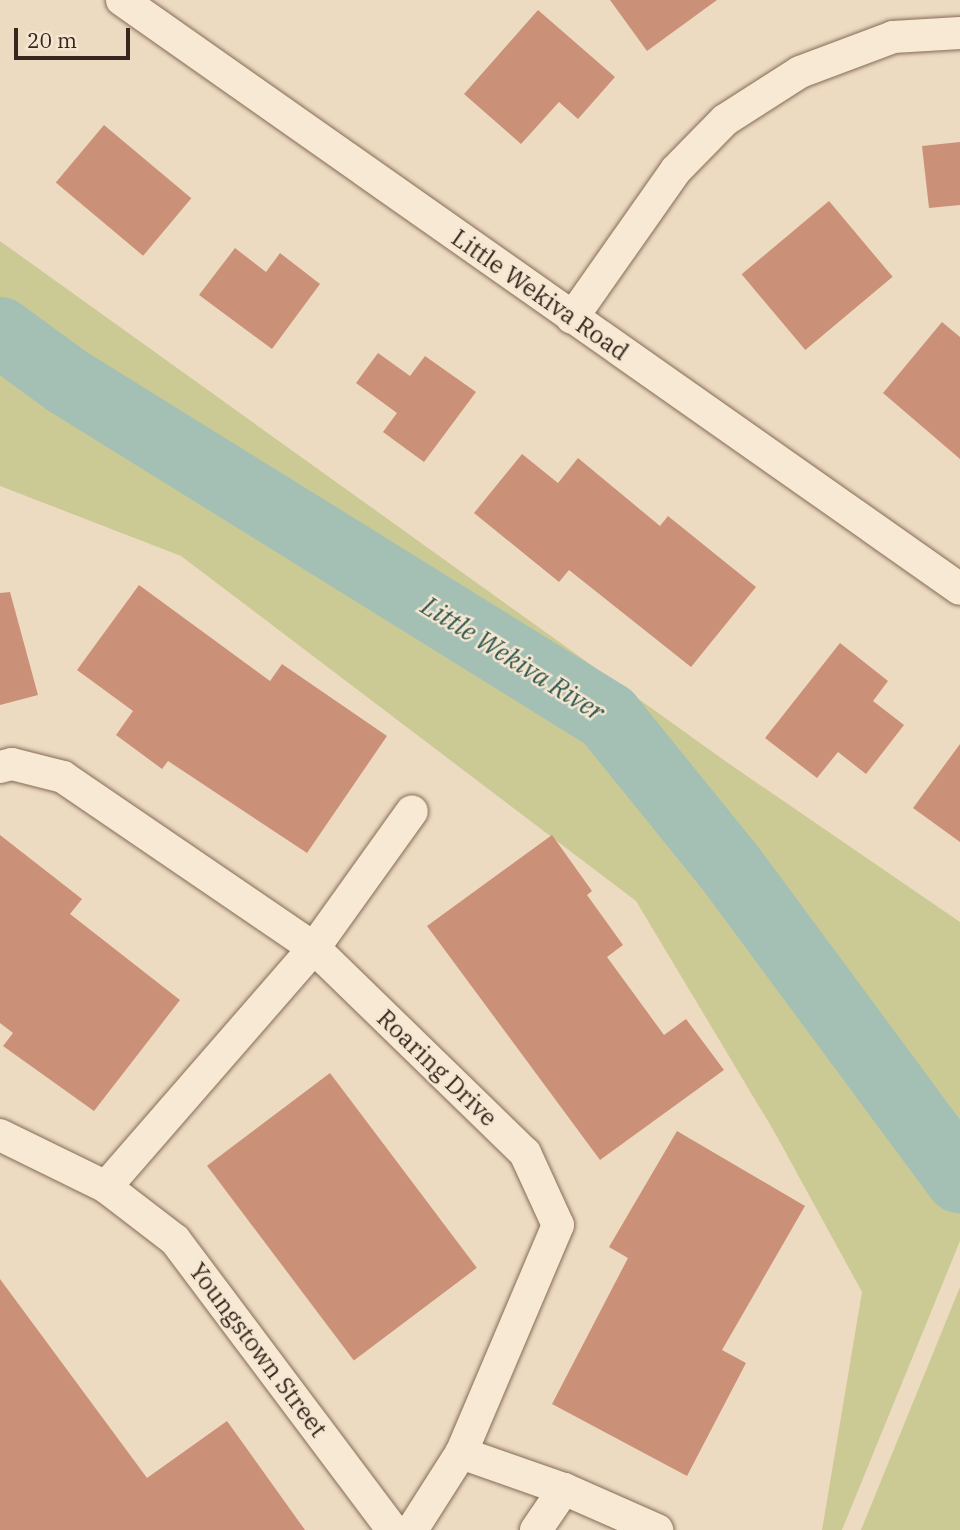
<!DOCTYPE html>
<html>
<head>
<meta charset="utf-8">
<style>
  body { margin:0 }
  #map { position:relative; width:960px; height:1530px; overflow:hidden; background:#eddbc1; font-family:"IBM Plex Serif",serif }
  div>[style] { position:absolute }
  .green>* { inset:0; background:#cbca95 }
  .river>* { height:70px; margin:-35px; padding:0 35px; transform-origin:35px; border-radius:35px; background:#a4bfb4 }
  .building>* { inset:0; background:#cb9078; transform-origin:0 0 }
  .roads { filter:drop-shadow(0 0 2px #866c59) drop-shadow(0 0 2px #866c59) }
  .street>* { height:32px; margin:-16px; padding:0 16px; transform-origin:16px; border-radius:16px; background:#f8e9d4 }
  span { translate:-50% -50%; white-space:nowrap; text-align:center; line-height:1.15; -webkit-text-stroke:5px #f5e6d1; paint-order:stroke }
  .street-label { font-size:24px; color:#36261d }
  .water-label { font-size:26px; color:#2d564e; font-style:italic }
  .scale { position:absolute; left:14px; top:28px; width:116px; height:32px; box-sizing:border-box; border:4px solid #36261d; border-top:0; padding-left:9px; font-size:21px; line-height:24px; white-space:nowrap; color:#36261d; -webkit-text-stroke:5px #f5e6d1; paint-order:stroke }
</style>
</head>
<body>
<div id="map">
  <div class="green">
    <i style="clip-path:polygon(0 241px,728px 763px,960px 922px,960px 1241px,842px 1530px,822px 1530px,862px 1292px,775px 1133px,636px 901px,181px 556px,0 486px)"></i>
    <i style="clip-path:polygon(960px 1287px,960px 1530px,861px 1530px)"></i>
  </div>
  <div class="river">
    <i style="left:0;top:332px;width:83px;rotate:36.2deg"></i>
    <i style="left:67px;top:381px;width:637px;rotate:31.84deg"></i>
    <i style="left:608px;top:717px;width:191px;rotate:51deg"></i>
    <i style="left:728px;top:865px;width:390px;rotate:53.5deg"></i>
  </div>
  <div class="building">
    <i style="clip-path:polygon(610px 0,717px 0,647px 51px)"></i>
    <i style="clip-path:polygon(538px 10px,615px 77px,578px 119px,559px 102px,521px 144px,464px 94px)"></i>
    <i style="left:104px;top:125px;width:114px;height:75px;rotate:40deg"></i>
    <i style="clip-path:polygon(960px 142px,960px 205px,929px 208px,922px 146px)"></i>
    <i style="left:829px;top:201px;width:99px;height:114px;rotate:50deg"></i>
    <i style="clip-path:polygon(235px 248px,266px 272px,280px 253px,320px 284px,272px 349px,199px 295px)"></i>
    <i style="clip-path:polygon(942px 322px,960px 337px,960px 459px,883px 393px)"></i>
    <i style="clip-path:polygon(378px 353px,410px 376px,425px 356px,476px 392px,424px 462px,383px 432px,397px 413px,356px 383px)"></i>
    <i style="clip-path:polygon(522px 454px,558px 483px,578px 458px,660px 526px,668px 516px,756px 587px,691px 667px,569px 570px,559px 582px,474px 513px)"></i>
    <i style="clip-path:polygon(139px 585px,270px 681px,282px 664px,387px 736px,307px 853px,168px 761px,162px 769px,116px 735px,133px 711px,77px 670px)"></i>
    <i style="clip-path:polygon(10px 592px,38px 695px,0 705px,0 593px)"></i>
    <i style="clip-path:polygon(840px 643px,888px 681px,873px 701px,904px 725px,866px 774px,838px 752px,817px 778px,765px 738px)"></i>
    <i style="clip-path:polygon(960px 744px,960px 842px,913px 808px)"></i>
    <i style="clip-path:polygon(0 835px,82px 899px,70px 914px,180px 1000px,94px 1111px,3px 1046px,13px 1033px,0 1023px)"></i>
    <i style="clip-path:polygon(552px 835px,592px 891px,587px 895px,623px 945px,607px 957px,664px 1035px,686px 1019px,724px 1070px,600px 1160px,427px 926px)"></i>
    <i style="left:330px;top:1073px;width:244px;height:154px;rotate:53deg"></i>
    <i style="clip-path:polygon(677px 1131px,805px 1206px,722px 1350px,746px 1363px,687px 1476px,552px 1404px,628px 1258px,609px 1247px)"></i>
    <i style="clip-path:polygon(0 1279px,147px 1478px,227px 1421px,305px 1530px,0 1530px)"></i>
  </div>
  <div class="roads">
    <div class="street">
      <i style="left:122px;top:0;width:1024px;rotate:35.1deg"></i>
      <i style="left:572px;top:318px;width:181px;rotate:-54.9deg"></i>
      <i style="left:676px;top:170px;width:70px;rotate:-45.6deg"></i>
      <i style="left:725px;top:120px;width:89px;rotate:-32.6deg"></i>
      <i style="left:800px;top:72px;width:99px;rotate:-20.6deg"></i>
      <i style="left:893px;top:37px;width:67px;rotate:-3.4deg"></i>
      <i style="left:0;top:767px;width:12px;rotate:-14deg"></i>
      <i style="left:12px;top:764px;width:53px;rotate:14.3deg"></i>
      <i style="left:63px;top:777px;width:304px;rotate:34.3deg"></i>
      <i style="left:314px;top:948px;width:294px;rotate:44.2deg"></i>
      <i style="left:525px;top:1153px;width:79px;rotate:65.4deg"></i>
      <i style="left:558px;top:1225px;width:248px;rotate:113deg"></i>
      <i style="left:461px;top:1453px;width:91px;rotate:122.5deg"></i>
      <i style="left:0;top:1135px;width:118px;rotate:26.1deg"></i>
      <i style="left:106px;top:1187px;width:87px;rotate:37.5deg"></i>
      <i style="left:175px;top:1240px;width:363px;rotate:53.1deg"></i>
      <i style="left:106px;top:1187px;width:317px;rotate:-49deg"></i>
      <i style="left:314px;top:948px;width:168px;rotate:-54.4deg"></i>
      <i style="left:461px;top:1453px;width:109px;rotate:19.3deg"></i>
      <i style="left:564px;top:1489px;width:102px;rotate:23.8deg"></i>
      <i style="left:536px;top:1530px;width:50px;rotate:-55.7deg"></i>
    </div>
  </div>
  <div class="street-label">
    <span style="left:540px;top:295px;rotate:35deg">Little Wekiva Road</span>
    <span style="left:437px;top:1068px;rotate:44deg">Roaring Drive</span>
    <span style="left:258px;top:1350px;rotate:53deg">Youngstown Street</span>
  </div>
  <div class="water-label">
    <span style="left:513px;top:659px;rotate:32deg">Little Wekiva River</span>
  </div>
  <div class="scale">20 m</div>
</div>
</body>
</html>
